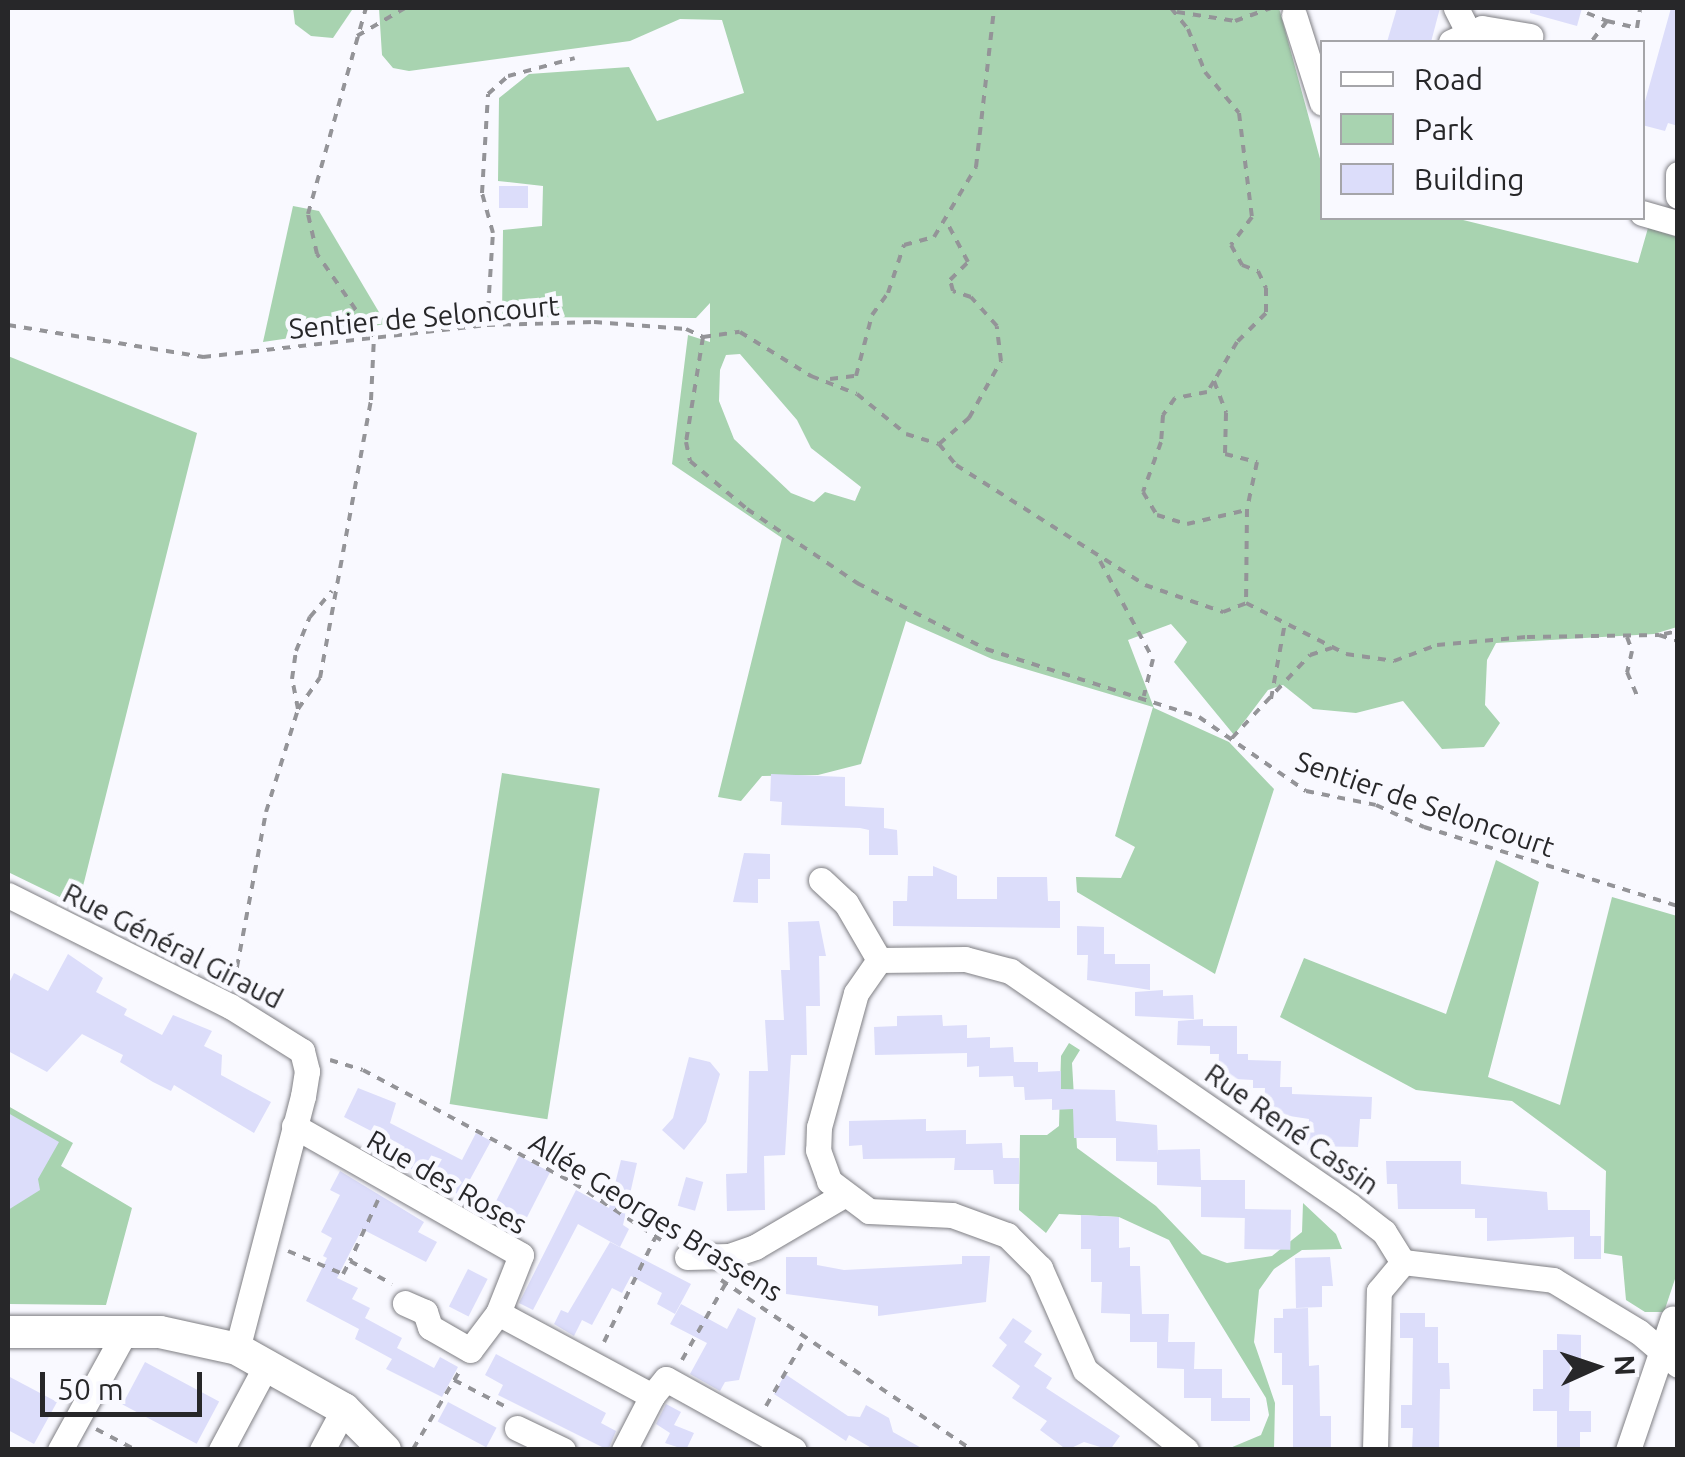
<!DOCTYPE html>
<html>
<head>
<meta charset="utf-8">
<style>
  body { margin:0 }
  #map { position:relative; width:1685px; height:1457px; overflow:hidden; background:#f9f9ff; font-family:Ubuntu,sans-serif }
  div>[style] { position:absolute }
  .green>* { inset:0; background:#a8d3b0; transform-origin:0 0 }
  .building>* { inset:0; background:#dcddfa; transform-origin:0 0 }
  .path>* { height:4px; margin-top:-2px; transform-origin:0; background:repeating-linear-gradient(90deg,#949498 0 8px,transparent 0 16px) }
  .roads { filter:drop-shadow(0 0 2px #7f7f84) drop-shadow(0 0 2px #7f7f84) }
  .minor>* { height:25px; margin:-12.5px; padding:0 12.5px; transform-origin:12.5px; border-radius:12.5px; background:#fff }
  .major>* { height:32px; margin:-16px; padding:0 16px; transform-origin:16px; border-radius:16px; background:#fff }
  span { translate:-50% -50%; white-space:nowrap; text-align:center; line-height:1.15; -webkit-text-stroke:9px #f9f9ff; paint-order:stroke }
  .street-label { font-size:28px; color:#272729 }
  .frame { position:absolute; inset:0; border:10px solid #272729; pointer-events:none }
  .legend { position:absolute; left:1320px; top:40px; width:325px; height:180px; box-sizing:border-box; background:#f9f9ff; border:2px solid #a5a5a9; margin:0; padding:12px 18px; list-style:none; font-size:30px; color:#272729 }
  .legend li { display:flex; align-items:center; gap:20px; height:50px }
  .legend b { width:50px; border:2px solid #a5a5a9 }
  .north { position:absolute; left:1545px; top:1317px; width:100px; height:100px; -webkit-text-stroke:8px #f9f9ff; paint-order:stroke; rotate:87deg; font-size:28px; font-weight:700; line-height:40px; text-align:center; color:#272729 }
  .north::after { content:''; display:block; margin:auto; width:35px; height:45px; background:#272729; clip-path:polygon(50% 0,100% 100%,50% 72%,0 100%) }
  .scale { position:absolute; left:40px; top:1372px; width:162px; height:45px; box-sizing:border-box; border:5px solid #272729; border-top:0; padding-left:12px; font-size:30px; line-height:35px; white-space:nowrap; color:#272729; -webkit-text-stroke:8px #f9f9ff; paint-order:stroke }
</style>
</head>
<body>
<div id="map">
  <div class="green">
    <i style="clip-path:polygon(293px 8px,352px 8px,352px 10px,333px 38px,311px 36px,295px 24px)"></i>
    <i style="clip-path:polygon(evenodd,379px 8px,1279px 8px,1322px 166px,1322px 218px,1455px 218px,1638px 263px,1648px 228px,1677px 237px,1677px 627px,1654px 634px,1496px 643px,1487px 660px,1485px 705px,1500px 723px,1484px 747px,1442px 749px,1403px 701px,1356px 713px,1313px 709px,1283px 685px,1268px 690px,1234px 735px,1174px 662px,1187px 642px,1171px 624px,1128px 640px,1154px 708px,1229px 742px,1274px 789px,1215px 974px,1077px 892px,1076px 877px,1121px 878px,1135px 847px,1115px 836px,1153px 707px,992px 659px,906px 621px,861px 764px,818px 775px,762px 776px,741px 801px,718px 797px,782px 538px,672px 464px,688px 335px,710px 342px,710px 303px,696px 318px,502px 317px,503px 230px,542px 226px,543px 186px,498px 181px,499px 98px,529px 74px,629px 67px,657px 121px,744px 93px,722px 20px,680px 19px,630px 41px,409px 71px,393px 68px,382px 55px,379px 8px,740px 354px,797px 420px,811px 448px,861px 487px,855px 501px,825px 492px,814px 502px,791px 493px,734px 439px,719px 401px,720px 370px,726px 355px,740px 354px)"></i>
    <i style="clip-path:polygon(293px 206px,319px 211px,386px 324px,263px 342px)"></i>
    <i style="clip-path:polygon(8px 356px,197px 433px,78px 906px,8px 872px)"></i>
    <i style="left:502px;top:773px;width:99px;height:335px;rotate:9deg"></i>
    <i style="clip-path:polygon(1496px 860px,1539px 882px,1488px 1077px,1560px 1105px,1612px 897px,1677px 916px,1678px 1270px,1664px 1312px,1645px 1312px,1626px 1300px,1622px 1256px,1604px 1253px,1606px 1171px,1512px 1101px,1416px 1090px,1280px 1017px,1304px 958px,1446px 1014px)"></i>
    <i style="clip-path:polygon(1069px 1043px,1080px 1050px,1072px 1063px,1077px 1148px,1156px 1206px,1202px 1254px,1227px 1263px,1272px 1256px,1302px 1232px,1303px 1203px,1336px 1234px,1342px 1249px,1302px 1250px,1274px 1269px,1259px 1290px,1254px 1342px,1275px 1403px,1274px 1449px,1230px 1448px,1261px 1435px,1269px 1415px,1266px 1398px,1169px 1240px,1119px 1217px,1059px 1214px,1046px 1233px,1019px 1210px,1020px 1135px,1047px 1135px,1059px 1126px,1061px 1056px)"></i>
    <i style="clip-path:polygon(8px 1106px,73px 1143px,61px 1166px,132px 1208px,106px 1305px,8px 1304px)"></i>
  </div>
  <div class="building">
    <i style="clip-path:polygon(1397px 8px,1440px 8px,1431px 42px,1387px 42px)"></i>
    <i style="clip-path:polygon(1530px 8px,1582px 8px,1577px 26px,1530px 13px)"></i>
    <i style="clip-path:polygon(1671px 8px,1678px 8px,1678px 126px,1668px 123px,1665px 131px,1642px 125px,1642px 112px)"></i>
    <i style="left:499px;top:186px;width:29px;height:22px"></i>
    <i style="clip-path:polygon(771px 774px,845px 777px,845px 806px,884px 808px,884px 828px,897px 830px,898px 855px,869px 855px,869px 830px,860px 828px,781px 825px,782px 802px,770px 801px)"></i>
    <i style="clip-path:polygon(744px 853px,770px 854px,770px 879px,758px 879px,758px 903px,733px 902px)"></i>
    <i style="clip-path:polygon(933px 866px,957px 876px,957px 899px,997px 899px,997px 877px,1047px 877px,1048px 901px,1060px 901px,1060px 928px,893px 926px,893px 901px,907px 901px,908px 876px,933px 876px)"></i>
    <i style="clip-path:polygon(819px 921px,826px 956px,819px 956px,820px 1006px,806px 1006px,807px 1055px,791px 1055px,785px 1155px,764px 1156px,765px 1210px,727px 1211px,726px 1174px,747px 1173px,749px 1071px,768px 1071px,765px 1020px,784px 1020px,781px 970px,790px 970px,788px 922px)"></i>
    <i style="clip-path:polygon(1077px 926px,1104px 927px,1104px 954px,1115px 954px,1115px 964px,1150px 964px,1150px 990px,1087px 980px,1088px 955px,1077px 955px)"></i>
    <i style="clip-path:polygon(68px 954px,103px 978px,96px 992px,127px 1009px,124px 1015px,162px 1035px,173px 1015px,212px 1031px,204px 1046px,222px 1055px,221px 1075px,271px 1102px,254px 1133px,174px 1085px,171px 1091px,153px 1082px,120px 1062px,123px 1055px,82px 1034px,47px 1072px,8px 1051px,8px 985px,14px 973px,48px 991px)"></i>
    <i style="clip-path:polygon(1163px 990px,1163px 996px,1193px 995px,1194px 1019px,1135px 1016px,1135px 992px)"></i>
    <i style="clip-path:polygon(942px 1015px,943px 1026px,967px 1025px,967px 1038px,990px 1037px,990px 1048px,1013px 1047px,1014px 1062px,1038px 1062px,1038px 1072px,1061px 1071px,1061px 1089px,1115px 1090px,1116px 1121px,1157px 1125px,1158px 1156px,1158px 1150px,1200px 1149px,1201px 1180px,1245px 1180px,1245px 1218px,1201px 1217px,1201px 1187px,1157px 1185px,1157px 1162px,1116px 1161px,1116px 1138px,1074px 1138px,1073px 1109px,1052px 1110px,1052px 1099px,1025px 1100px,1024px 1087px,1014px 1087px,1013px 1076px,979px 1077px,979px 1066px,967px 1067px,967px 1053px,875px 1055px,874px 1027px,897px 1026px,897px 1016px)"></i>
    <i style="clip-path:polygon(1203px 1019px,1203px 1026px,1237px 1026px,1237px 1054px,1248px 1054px,1248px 1060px,1281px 1061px,1280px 1087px,1292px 1087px,1292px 1094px,1372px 1097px,1371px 1119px,1360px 1119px,1358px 1147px,1307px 1146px,1309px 1119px,1264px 1112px,1265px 1088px,1253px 1088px,1253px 1080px,1218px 1078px,1219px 1054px,1210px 1054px,1210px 1046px,1177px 1045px,1178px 1021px)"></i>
    <i style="clip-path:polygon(689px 1057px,710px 1062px,720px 1074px,706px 1122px,684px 1150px,662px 1130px,673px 1118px)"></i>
    <i style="clip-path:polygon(358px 1088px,396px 1103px,390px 1123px,462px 1160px,476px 1133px,491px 1141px,461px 1196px,395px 1160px,402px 1147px,344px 1117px)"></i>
    <i style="clip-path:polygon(8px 1113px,59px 1142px,38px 1179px,40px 1190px,8px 1210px)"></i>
    <i style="clip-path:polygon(926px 1119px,926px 1131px,966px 1130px,966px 1144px,1002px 1143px,1003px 1158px,1019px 1158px,1019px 1184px,994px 1184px,993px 1170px,954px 1170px,955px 1158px,863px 1159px,862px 1145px,849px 1146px,849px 1121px)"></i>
    <i style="left:519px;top:1156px;width:35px;height:69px;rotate:27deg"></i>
    <i style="clip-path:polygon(621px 1160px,637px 1163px,623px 1225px,629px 1229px,620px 1247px,578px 1224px,533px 1310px,519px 1303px,576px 1190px,609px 1208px)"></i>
    <i style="clip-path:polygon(1386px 1161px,1461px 1161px,1461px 1184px,1547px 1192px,1548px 1210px,1590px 1210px,1590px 1236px,1487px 1241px,1487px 1218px,1475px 1218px,1475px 1209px,1398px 1209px,1397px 1184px,1387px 1184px)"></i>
    <i style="clip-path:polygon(340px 1171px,424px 1222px,418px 1232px,437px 1242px,426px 1262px,362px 1229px,337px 1278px,358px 1288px,352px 1299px,370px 1308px,365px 1318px,402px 1338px,397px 1348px,434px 1368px,440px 1357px,458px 1367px,442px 1397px,386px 1369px,392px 1359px,355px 1339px,359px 1329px,306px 1301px,327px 1258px,323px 1256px,332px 1238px,321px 1232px,340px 1195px,330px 1190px)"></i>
    <i style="left:686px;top:1177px;width:18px;height:30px;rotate:16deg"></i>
    <i style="left:1245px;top:1209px;width:46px;height:40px;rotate:1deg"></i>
    <i style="clip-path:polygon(1081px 1215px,1119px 1217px,1119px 1248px,1130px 1247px,1130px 1266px,1140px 1266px,1142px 1314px,1169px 1314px,1168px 1342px,1130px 1342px,1130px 1314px,1101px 1313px,1102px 1282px,1091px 1282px,1091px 1249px,1081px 1249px)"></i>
    <i style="left:1574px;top:1236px;width:27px;height:23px"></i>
    <i style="clip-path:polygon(610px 1242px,691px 1284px,675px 1314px,657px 1304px,662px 1293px,631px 1276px,622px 1293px,612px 1288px,592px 1325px,582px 1320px,574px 1336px,554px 1324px,561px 1310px,568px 1313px)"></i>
    <i style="clip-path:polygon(962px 1256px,990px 1256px,986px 1302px,878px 1316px,878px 1306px,786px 1294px,786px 1257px,817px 1257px,817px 1265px,844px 1270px,962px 1264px)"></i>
    <i style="clip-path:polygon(1330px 1257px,1333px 1286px,1322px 1286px,1322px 1307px,1296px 1308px,1295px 1258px)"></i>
    <i style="left:468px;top:1269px;width:22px;height:42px;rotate:27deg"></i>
    <i style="clip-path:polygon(681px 1304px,727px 1329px,738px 1308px,756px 1318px,739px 1380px,725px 1382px,720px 1391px,690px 1374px,707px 1343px,670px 1324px)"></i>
    <i style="clip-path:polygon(1308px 1308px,1309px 1366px,1319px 1365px,1320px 1416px,1331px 1416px,1331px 1450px,1293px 1450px,1293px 1385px,1282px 1385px,1282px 1353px,1274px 1353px,1274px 1318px,1283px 1318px,1283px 1309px)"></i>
    <i style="clip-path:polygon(1400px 1313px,1425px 1313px,1425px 1327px,1438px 1327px,1438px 1363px,1449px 1363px,1450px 1389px,1440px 1389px,1439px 1450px,1412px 1450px,1413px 1428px,1401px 1428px,1401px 1405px,1412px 1405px,1413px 1338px,1400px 1338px)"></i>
    <i style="clip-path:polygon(1013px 1318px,1032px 1331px,1024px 1342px,1042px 1354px,1034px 1366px,1052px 1378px,1046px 1388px,1120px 1436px,1110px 1450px,1084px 1442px,1067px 1450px,1040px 1430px,1047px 1421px,1012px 1398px,1020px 1386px,992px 1366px,1007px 1345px,999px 1338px)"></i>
    <i style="clip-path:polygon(1557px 1334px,1581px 1335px,1581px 1361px,1570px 1361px,1569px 1411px,1591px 1411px,1591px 1432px,1580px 1432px,1580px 1450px,1557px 1450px,1557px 1411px,1533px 1411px,1533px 1389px,1543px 1389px,1543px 1350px,1557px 1350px)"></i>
    <i style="clip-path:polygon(1157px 1342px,1195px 1342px,1194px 1369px,1222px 1369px,1222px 1398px,1184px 1398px,1184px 1369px,1157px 1368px)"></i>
    <i style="clip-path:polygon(496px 1354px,606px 1413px,601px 1423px,616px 1431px,608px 1450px,498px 1395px,503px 1385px,485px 1375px)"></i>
    <i style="left:145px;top:1362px;width:84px;height:48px;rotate:28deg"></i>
    <i style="clip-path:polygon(785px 1374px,848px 1416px,860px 1417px,866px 1405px,889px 1418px,893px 1432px,925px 1450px,875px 1450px,849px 1435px,846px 1441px,774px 1394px)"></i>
    <i style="clip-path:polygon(8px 1376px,57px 1402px,34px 1444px,8px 1430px)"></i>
    <i style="left:1211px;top:1398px;width:39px;height:23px"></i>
    <i style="left:448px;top:1402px;width:55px;height:22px;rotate:28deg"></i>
    <i style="clip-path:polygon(666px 1404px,681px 1412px,674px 1425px,694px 1433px,686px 1450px,665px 1443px,670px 1433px,656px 1424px)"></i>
  </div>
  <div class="path">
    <i style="left:1171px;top:8px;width:27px;rotate:51deg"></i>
    <i style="left:1188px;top:29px;width:46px;rotate:68.4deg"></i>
    <i style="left:1205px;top:72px;width:53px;rotate:50.3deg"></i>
    <i style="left:1239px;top:113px;width:105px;rotate:82.9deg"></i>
    <i style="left:1252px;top:217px;width:35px;rotate:127deg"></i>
    <i style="left:1231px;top:245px;width:23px;rotate:61deg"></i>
    <i style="left:1242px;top:265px;width:17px;rotate:21deg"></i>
    <i style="left:1258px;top:271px;width:19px;rotate:65deg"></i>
    <i style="left:1266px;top:288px;width:25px;rotate:90deg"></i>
    <i style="left:1266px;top:313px;width:41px;rotate:135deg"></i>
    <i style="left:1237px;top:342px;width:45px;rotate:120.5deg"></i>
    <i style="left:1214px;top:381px;width:34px;rotate:69deg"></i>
    <i style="left:1226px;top:413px;width:41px;rotate:91.4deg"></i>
    <i style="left:1225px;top:454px;width:33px;rotate:14deg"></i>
    <i style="left:1257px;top:462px;width:48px;rotate:102deg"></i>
    <i style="left:1247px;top:509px;width:94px;rotate:90.6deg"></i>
    <i style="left:1177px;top:12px;width:59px;rotate:8.8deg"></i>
    <i style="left:1235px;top:21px;width:38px;rotate:-20deg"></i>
    <i style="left:1587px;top:13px;width:22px;rotate:22deg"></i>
    <i style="left:1607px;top:21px;width:26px;rotate:127deg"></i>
    <i style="left:1607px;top:21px;width:31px;rotate:13deg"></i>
    <i style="left:1637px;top:28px;width:20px;rotate:-81deg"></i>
    <i style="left:357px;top:36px;width:56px;rotate:-30.3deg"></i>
    <i style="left:8px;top:325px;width:198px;rotate:9.3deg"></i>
    <i style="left:203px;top:357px;width:286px;rotate:-6.4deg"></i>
    <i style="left:487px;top:325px;width:107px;rotate:-1.6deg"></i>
    <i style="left:594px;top:322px;width:92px;rotate:4.4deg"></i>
    <i style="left:686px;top:329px;width:19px;rotate:25deg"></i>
    <i style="left:703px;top:337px;width:106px;rotate:99.2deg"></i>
    <i style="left:686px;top:442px;width:19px;rotate:78deg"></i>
    <i style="left:690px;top:461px;width:75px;rotate:40.1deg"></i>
    <i style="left:747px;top:509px;width:133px;rotate:33.9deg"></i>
    <i style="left:857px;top:583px;width:145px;rotate:27.1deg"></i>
    <i style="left:986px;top:649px;width:224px;rotate:17.7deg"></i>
    <i style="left:1199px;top:717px;width:130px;rotate:34.7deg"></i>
    <i style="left:1306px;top:791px;width:71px;rotate:11.3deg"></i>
    <i style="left:1376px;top:805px;width:53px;rotate:24.6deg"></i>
    <i style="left:1424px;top:827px;width:266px;rotate:17.3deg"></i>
    <i style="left:487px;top:325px;width:92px;rotate:-86.3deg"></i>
    <i style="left:493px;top:233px;width:41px;rotate:-105.4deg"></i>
    <i style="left:482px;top:193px;width:99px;rotate:-86.5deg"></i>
    <i style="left:488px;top:94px;width:27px;rotate:-42deg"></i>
    <i style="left:508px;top:76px;width:69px;rotate:-15deg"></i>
    <i style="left:703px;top:337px;width:37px;rotate:-8deg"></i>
    <i style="left:740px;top:332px;width:84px;rotate:31.8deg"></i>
    <i style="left:811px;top:376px;width:49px;rotate:21.4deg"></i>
    <i style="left:857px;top:394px;width:63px;rotate:39.2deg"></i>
    <i style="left:906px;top:434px;width:34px;rotate:17deg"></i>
    <i style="left:939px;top:444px;width:27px;rotate:51deg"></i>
    <i style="left:956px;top:465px;width:224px;rotate:32.4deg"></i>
    <i style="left:1145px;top:585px;width:83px;rotate:19.1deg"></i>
    <i style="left:1223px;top:612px;width:25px;rotate:-21deg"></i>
    <i style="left:1246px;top:603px;width:112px;rotate:27deg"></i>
    <i style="left:1346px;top:654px;width:49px;rotate:8.3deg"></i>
    <i style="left:1394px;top:661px;width:46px;rotate:-20.4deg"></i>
    <i style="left:1437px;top:645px;width:90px;rotate:-5.1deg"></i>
    <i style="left:1527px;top:637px;width:132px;rotate:-0.9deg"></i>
    <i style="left:1659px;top:635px;width:20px;rotate:18deg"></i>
    <i style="left:830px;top:379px;width:26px;rotate:-7deg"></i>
    <i style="left:856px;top:376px;width:63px;rotate:-75.3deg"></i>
    <i style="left:872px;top:315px;width:27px;rotate:-54deg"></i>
    <i style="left:888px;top:293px;width:51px;rotate:-71.6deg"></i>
    <i style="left:904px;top:245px;width:31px;rotate:-15deg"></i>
    <i style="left:934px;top:237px;width:82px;rotate:-59deg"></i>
    <i style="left:976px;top:167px;width:160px;rotate:-83.5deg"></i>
    <i style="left:1214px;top:381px;width:13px;rotate:122deg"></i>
    <i style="left:1207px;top:392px;width:33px;rotate:169deg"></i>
    <i style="left:1175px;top:398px;width:21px;rotate:125deg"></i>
    <i style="left:1163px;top:415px;width:27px;rotate:94deg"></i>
    <i style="left:1161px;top:442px;width:53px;rotate:109.8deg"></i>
    <i style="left:1143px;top:492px;width:27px;rotate:59deg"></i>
    <i style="left:1157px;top:515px;width:31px;rotate:17deg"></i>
    <i style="left:1187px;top:524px;width:61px;rotate:-13.3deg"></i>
    <i style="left:939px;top:444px;width:40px;rotate:-41deg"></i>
    <i style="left:969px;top:418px;width:65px;rotate:-60.7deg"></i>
    <i style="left:1001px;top:361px;width:35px;rotate:-97deg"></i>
    <i style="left:997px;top:326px;width:39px;rotate:-132deg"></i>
    <i style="left:971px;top:297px;width:19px;rotate:-162deg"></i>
    <i style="left:953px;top:291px;width:11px;rotate:-105deg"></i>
    <i style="left:950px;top:280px;width:25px;rotate:-45deg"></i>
    <i style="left:968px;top:262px;width:49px;rotate:-118.1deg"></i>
    <i style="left:1100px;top:561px;width:111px;rotate:61.6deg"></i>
    <i style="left:1153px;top:659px;width:38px;rotate:104deg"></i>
    <i style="left:1664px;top:634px;width:14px;rotate:-12deg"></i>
    <i style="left:1627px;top:637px;width:15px;rotate:70deg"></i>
    <i style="left:1632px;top:651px;width:22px;rotate:103deg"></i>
    <i style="left:1627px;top:672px;width:28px;rotate:67deg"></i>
    <i style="left:1271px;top:699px;width:77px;rotate:-79.6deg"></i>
    <i style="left:298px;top:709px;width:31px;rotate:-101deg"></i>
    <i style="left:292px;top:679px;width:28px;rotate:-82deg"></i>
    <i style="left:296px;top:651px;width:37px;rotate:-68deg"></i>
    <i style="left:310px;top:617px;width:34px;rotate:-50deg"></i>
    <i style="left:1232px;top:738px;width:114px;rotate:-46.8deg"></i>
    <i style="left:1310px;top:655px;width:23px;rotate:-18deg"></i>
    <i style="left:234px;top:983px;width:174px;rotate:-79.4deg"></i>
    <i style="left:266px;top:812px;width:108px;rotate:-72.7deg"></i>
    <i style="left:298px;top:709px;width:38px;rotate:-55deg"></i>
    <i style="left:320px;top:678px;width:283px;rotate:-79.6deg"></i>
    <i style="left:371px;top:400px;width:64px;rotate:-87.3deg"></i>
    <i style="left:374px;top:336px;width:100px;rotate:-124.8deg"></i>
    <i style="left:317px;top:254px;width:41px;rotate:-102.7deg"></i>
    <i style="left:308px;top:214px;width:214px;rotate:-74.3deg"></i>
    <i style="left:330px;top:1060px;width:34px;rotate:17deg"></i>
    <i style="left:363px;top:1070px;width:239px;rotate:28.2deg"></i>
    <i style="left:574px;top:1183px;width:111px;rotate:33.3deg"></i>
    <i style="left:378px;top:1200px;width:67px;rotate:114.7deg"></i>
    <i style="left:350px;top:1261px;width:48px;rotate:28.7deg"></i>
    <i style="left:288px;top:1251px;width:60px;rotate:22.7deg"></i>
    <i style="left:343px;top:1274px;width:15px;rotate:-62deg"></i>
    <i style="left:721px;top:1280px;width:303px;rotate:34.1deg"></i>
    <i style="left:604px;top:1342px;width:116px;rotate:-63.9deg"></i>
    <i style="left:682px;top:1360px;width:89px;rotate:-60.3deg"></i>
    <i style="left:454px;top:1380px;width:61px;rotate:27.4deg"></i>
    <i style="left:766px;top:1406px;width:80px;rotate:-59.9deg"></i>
    <i style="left:96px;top:1429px;width:45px;rotate:27.7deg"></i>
    <i style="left:413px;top:1449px;width:90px;rotate:-59.1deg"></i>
  </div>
  <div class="roads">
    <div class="minor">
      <i style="left:1456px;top:8px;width:25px;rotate:63deg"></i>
      <i style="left:1294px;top:15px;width:92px;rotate:72.3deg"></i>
      <i style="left:1451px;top:42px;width:34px;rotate:-24deg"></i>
      <i style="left:1482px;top:28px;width:49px;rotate:9.5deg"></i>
      <i style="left:1678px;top:174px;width:22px;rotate:90deg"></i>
      <i style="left:1642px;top:213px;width:37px;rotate:16deg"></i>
      <i style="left:821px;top:880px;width:34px;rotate:43deg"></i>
      <i style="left:846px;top:903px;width:66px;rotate:59.9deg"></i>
      <i style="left:8px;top:895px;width:248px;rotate:26.6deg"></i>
      <i style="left:230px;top:1006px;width:85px;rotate:32deg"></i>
      <i style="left:302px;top:1051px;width:21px;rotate:76deg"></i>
      <i style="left:307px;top:1071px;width:25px;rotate:99deg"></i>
      <i style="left:303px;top:1096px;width:261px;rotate:104.6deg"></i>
      <i style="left:879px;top:960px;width:86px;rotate:-0.7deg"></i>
      <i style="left:965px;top:959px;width:47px;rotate:14.9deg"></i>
      <i style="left:1010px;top:971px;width:412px;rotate:34.6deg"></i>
      <i style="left:1349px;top:1205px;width:44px;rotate:37.6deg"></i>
      <i style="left:1384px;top:1232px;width:36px;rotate:58deg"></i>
      <i style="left:1403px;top:1262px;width:151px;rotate:6.8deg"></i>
      <i style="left:1553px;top:1280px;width:100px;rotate:31.2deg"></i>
      <i style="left:1639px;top:1332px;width:51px;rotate:40.2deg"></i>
      <i style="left:879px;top:960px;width:40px;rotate:124.9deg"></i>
      <i style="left:856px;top:993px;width:139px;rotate:105.4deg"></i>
      <i style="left:819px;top:1127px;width:23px;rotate:92deg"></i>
      <i style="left:818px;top:1150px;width:33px;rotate:70deg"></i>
      <i style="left:829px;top:1181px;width:50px;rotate:36.9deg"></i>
      <i style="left:869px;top:1211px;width:83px;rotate:2.8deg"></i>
      <i style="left:952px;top:1215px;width:59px;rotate:20deg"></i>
      <i style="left:1007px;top:1235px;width:47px;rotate:45deg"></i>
      <i style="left:1040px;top:1268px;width:111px;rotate:66.2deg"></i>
      <i style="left:1085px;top:1370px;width:129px;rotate:38.4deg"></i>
      <i style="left:294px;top:1126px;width:261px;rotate:29.6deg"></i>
      <i style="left:521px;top:1255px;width:62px;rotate:111.6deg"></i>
      <i style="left:498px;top:1313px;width:46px;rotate:127.1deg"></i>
      <i style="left:470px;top:1350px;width:46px;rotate:-150.1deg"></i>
      <i style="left:430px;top:1327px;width:16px;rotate:-108deg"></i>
      <i style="left:425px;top:1312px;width:22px;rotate:-156deg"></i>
      <i style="left:687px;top:1257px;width:42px;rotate:-1.4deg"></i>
      <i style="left:729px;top:1256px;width:28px;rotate:-19deg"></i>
      <i style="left:755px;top:1247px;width:101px;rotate:-30.4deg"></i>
      <i style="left:498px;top:1313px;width:175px;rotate:28.3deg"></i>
      <i style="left:652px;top:1396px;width:61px;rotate:117.4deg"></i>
      <i style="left:652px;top:1396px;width:22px;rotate:-51deg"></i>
      <i style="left:666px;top:1379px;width:146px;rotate:29deg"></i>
      <i style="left:517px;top:1428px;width:51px;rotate:25.6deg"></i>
      <i style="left:60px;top:1450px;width:135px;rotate:-61.2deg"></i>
      <i style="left:221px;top:1450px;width:98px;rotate:-61.9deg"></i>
      <i style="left:322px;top:1450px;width:47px;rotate:-61.8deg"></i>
      <i style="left:1375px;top:1450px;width:159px;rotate:-88.6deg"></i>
      <i style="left:1379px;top:1291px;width:38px;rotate:-50deg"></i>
      <i style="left:1628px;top:1450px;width:139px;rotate:-71.2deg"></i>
    </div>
    <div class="major">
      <i style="left:8px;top:1332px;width:152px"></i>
      <i style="left:160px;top:1332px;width:79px;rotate:12.4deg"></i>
      <i style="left:237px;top:1349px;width:123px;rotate:29.3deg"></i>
      <i style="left:344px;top:1409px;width:58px;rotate:45deg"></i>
    </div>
  </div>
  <div class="street-label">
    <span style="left:424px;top:317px;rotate:-5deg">Sentier de Seloncourt</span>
    <span style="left:1425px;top:804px;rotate:19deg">Sentier de Seloncourt</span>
    <span style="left:173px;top:946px;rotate:27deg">Rue Général Giraud</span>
    <span style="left:1292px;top:1129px;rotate:35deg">Rue René Cassin</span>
    <span style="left:447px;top:1182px;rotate:30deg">Rue des Roses</span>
    <span style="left:656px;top:1217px;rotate:32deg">Allée Georges Brassens</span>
  </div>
  <div class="frame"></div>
  <ul class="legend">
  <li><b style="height:12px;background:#fff"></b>Road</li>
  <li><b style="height:28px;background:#a8d3b0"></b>Park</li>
  <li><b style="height:28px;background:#dcddfa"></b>Building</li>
  </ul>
  <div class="north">N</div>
  <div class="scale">50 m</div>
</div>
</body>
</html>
